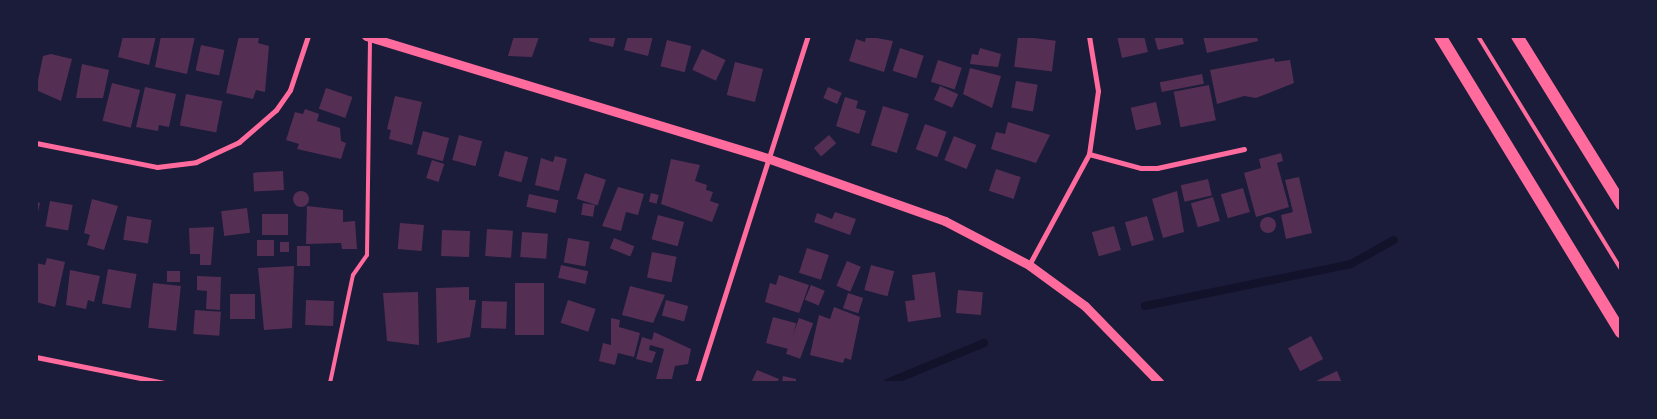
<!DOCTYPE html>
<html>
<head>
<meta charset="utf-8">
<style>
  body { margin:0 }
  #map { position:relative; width:1657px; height:419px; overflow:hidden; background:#1b1b3a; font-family:Montserrat,sans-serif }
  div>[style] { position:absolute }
  .stream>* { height:8px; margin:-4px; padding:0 4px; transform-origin:4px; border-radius:4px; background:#12122b }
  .building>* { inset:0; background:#542f53; transform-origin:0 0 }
  .round { border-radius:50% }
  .service>* { height:4px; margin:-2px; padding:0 2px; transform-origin:2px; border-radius:2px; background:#ff6b9d }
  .minor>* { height:5px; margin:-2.5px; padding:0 2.5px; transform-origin:2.5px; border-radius:2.5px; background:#ff6b9d }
  .tertiary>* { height:9px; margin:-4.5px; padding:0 4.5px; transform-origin:4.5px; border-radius:4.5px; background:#ff6b9d }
  .primary>* { height:12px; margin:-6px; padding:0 6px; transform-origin:6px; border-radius:6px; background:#ff6b9d }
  span { translate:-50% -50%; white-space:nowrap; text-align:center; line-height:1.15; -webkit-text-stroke:4px #1b1b3a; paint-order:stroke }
  .frame { position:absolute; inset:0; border:38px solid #1b1b3a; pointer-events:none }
</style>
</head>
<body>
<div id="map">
  <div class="stream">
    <i style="left:1145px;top:306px;width:210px;rotate:-11.5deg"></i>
    <i style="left:1351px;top:264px;width:49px;rotate:-29.2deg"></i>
    <i style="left:887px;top:383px;width:105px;rotate:-22.4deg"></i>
  </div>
  <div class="building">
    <i style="clip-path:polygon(123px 36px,156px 36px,149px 65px,118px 57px)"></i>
    <i style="clip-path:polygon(161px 36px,195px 36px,187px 74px,155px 67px)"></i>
    <i style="clip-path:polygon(239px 36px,259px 38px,258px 43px,269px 46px,265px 92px,256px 90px,253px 99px,226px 93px)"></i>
    <i style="clip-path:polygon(514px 36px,539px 37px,532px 57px,508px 56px)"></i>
    <i style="clip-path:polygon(590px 36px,616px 36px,613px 47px,589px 41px)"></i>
    <i style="clip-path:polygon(628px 36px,653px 36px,648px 56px,624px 50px)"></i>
    <i style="clip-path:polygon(866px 36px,893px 41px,884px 72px,849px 61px,856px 39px,865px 42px)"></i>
    <i style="left:1018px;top:36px;width:38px;height:31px;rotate:7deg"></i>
    <i style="clip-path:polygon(1117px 36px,1144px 36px,1148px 52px,1122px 58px)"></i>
    <i style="clip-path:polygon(1154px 36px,1182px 36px,1184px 44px,1158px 50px)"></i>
    <i style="clip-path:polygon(1203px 36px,1257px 36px,1258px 41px,1207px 53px)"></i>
    <i style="left:667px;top:40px;width:25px;height:27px;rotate:14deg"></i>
    <i style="left:201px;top:45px;width:24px;height:26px;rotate:12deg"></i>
    <i style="left:900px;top:48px;width:25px;height:24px;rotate:18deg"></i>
    <i style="clip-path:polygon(980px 48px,1001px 54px,998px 67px,970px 64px,972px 54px,978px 55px)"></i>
    <i style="left:702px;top:49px;width:26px;height:23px;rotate:25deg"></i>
    <i style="clip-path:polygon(51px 54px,72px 59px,61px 101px,36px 90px,43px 56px)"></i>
    <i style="clip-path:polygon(1274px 58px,1275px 62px,1290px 60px,1294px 83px,1256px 98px,1244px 96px,1217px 104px,1210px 70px)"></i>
    <i style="left:938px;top:60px;width:25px;height:23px;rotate:18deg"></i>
    <i style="left:735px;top:62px;width:29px;height:34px;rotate:14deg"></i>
    <i style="clip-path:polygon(82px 64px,109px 70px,103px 98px,76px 98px)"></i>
    <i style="clip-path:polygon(970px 68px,1001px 76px,992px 108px,963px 94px)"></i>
    <i style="left:1202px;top:74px;width:10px;height:43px;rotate:79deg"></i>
    <i style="left:1016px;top:81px;width:22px;height:27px;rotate:10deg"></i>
    <i style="left:112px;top:83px;width:29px;height:39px;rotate:14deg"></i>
    <i style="left:1209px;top:85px;width:36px;height:36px;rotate:79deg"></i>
    <i style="left:940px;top:86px;width:20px;height:15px;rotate:24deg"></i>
    <i style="clip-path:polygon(145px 87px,176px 94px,169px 127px,159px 125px,158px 131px,136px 127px)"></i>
    <i style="left:828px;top:87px;width:15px;height:12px;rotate:23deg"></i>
    <i style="left:326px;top:88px;width:28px;height:22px;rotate:19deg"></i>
    <i style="left:186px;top:94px;width:37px;height:32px;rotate:11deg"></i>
    <i style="clip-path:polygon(395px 96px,422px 102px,412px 145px,389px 139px,391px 130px,387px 129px)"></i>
    <i style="clip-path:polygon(845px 97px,858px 101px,856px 108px,866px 111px,859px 134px,836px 126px)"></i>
    <i style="left:1156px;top:102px;width:23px;height:26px;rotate:77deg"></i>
    <i style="left:883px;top:106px;width:27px;height:41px;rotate:17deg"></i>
    <i style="clip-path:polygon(305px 109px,319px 114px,317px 121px,340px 128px,341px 141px,346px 143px,341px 159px,297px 149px,299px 144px,286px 140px,295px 112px,303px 114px)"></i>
    <i style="clip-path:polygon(1008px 122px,1050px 135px,1036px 163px,991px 149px,996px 132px,1005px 134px)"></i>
    <i style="left:925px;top:124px;width:23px;height:27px;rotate:20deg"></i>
    <i style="left:423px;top:131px;width:27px;height:24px;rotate:15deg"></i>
    <i style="left:459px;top:135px;width:24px;height:26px;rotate:15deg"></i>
    <i style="left:829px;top:135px;width:11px;height:20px;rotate:49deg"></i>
    <i style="left:954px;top:136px;width:24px;height:26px;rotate:22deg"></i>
    <i style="left:505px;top:151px;width:24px;height:26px;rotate:15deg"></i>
    <i style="clip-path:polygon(1281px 153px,1283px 161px,1277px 163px,1289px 207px,1256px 217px,1244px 173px,1261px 168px,1259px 159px)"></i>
    <i style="clip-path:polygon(555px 156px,567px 159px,559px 191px,535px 185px,541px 158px,553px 162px)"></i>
    <i style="clip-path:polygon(671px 159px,700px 165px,695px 181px,707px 185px,706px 190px,713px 192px,710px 201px,719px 204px,712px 222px,661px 204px)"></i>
    <i style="left:432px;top:160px;width:13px;height:19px;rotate:18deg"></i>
    <i style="left:996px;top:169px;width:26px;height:23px;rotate:18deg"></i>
    <i style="left:283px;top:171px;width:19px;height:30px;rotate:87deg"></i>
    <i style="left:585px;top:173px;width:22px;height:27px;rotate:18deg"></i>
    <i style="clip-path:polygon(1299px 177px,1312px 233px,1286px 239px,1281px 215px,1293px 212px,1285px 180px)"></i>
    <i style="left:1208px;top:179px;width:17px;height:28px;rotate:77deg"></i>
    <i style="clip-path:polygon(618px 187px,644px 194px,638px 215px,626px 212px,621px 231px,602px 226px)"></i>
    <i style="left:1243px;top:188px;width:25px;height:23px;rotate:74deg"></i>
    <i class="round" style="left:293px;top:191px;width:16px;height:16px"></i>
    <i style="clip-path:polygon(1177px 191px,1184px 232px,1163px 238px,1152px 199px)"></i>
    <i style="left:651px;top:193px;width:8px;height:9px;rotate:14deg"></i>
    <i style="left:529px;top:194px;width:30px;height:13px;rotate:12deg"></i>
    <i style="left:1213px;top:197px;width:25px;height:23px;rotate:74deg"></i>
    <i style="clip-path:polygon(92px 199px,118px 206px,104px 250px,87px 245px,90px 235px,84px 233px)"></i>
    <i style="left:50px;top:201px;width:23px;height:26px;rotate:10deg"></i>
    <i style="clip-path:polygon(36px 202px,40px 203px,37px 216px,36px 216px)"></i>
    <i style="left:583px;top:203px;width:12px;height:12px;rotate:9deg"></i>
    <i style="clip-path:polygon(307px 206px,343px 210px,343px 222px,355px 221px,357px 249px,342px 249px,341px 243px,306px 244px)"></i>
    <i style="left:247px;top:208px;width:25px;height:26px;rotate:83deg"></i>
    <i style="clip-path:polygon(835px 212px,856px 219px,850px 235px,814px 222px,817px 213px,832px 219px)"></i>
    <i style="left:262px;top:214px;width:26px;height:21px"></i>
    <i style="left:658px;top:215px;width:27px;height:25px;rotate:15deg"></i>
    <i style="left:127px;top:216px;width:25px;height:24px;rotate:9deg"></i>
    <i style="left:1147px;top:216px;width:25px;height:23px;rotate:74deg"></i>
    <i class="round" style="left:1260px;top:217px;width:16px;height:16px"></i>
    <i style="left:400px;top:223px;width:24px;height:26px;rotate:5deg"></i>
    <i style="left:1114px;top:226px;width:25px;height:23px;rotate:74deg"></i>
    <i style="clip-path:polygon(214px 227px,211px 265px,200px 265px,200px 254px,190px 254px,189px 228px)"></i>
    <i style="left:487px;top:229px;width:26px;height:27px;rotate:4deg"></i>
    <i style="left:442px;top:230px;width:28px;height:26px;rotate:2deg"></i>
    <i style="left:522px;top:232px;width:26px;height:25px;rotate:4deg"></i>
    <i style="left:568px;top:238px;width:22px;height:25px;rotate:10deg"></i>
    <i style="left:614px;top:238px;width:22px;height:11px;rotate:22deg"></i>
    <i style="left:257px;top:240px;width:17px;height:16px"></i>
    <i style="left:280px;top:242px;width:9px;height:10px"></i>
    <i style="left:310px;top:246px;width:20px;height:13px;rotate:90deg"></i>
    <i style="left:807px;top:248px;width:23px;height:26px;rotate:18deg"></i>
    <i style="left:652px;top:252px;width:25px;height:26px;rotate:11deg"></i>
    <i style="clip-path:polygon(47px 258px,65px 262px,55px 307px,36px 302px,36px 263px,45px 265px)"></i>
    <i style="left:847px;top:261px;width:15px;height:27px;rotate:23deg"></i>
    <i style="left:561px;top:265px;width:28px;height:13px;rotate:13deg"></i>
    <i style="left:871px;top:265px;width:24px;height:26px;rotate:15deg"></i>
    <i style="clip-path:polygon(294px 266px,292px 328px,264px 330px,258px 268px)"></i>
    <i style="left:108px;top:269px;width:29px;height:35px;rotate:10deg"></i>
    <i style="clip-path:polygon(70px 270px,100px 276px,94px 302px,88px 300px,86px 309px,66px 305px)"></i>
    <i style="left:167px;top:271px;width:13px;height:11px"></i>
    <i style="clip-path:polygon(935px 272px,941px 317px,908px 322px,905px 301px,915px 300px,912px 275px)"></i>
    <i style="clip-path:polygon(779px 275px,809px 285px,799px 313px,765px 302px,770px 283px,776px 285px)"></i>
    <i style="clip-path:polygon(197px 276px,221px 277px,220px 310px,206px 309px,207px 291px,197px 290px)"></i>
    <i style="left:153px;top:283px;width:28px;height:45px;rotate:6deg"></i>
    <i style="left:515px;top:283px;width:29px;height:52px"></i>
    <i style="left:811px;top:285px;width:15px;height:16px;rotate:23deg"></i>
    <i style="clip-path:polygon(630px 286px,665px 295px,653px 323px,622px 315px)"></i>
    <i style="clip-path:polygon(469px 287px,469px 300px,476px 300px,470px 337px,437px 343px,436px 288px)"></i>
    <i style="left:958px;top:290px;width:25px;height:23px;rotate:5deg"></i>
    <i style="clip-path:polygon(418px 292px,419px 345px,387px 341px,383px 293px)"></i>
    <i style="left:848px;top:293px;width:16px;height:16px;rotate:18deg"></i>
    <i style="left:230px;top:294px;width:25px;height:25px"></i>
    <i style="left:306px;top:300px;width:28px;height:25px;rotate:2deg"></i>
    <i style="left:568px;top:300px;width:29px;height:24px;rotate:18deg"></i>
    <i style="left:666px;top:300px;width:23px;height:16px;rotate:15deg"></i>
    <i style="left:482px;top:301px;width:25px;height:27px;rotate:2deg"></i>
    <i style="clip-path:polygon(834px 307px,860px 317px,851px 360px,845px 358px,843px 363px,810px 355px,819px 315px,830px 319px)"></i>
    <i style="left:195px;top:310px;width:26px;height:24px;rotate:4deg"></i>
    <i style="left:773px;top:317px;width:24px;height:27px;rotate:15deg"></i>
    <i style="clip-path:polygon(611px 318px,620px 320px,619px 327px,640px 333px,634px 357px,618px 353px,615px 365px,599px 361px,603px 343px,611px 345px)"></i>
    <i style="left:799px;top:318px;width:15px;height:38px;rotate:20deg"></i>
    <i style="clip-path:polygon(654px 332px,691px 349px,688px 364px,675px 366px,672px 379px,656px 379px,664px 349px,650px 345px,649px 350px,656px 352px,652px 363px,636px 359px,642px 337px,652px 340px)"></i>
    <i style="left:1311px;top:336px;width:26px;height:26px;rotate:62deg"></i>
    <i style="clip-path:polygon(757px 370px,779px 379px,777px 383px,751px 383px)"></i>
    <i style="clip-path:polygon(1337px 371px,1342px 383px,1312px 383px)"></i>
    <i style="clip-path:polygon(783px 376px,796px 379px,796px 383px,782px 383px)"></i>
  </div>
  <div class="service">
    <i style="left:1478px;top:36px;width:273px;rotate:58.5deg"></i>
    <i style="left:330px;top:383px;width:110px;rotate:-78deg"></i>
    <i style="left:353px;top:275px;width:24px;rotate:-55deg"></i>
    <i style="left:367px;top:255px;width:218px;rotate:-89.2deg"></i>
  </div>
  <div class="minor">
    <i style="left:36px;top:143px;width:123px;rotate:11.2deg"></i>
    <i style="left:157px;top:167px;width:39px;rotate:-7deg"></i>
    <i style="left:196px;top:162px;width:47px;rotate:-24.9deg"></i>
    <i style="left:239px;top:142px;width:49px;rotate:-40.9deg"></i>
    <i style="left:276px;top:110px;width:24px;rotate:-55deg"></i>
    <i style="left:290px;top:90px;width:57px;rotate:-71.6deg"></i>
    <i style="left:1089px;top:154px;width:54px;rotate:15.1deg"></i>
    <i style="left:1141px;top:168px;width:16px"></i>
    <i style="left:1157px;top:168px;width:89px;rotate:-12.3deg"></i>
    <i style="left:1029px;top:265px;width:126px;rotate:-61.6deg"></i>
    <i style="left:1089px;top:154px;width:64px;rotate:-81.9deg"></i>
    <i style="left:1098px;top:91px;width:56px;rotate:-99.3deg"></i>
    <i style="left:36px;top:357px;width:132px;rotate:11.4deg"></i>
    <i style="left:697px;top:383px;width:364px;rotate:-72.3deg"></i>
  </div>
  <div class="tertiary">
    <i style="left:366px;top:36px;width:419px;rotate:16.9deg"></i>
    <i style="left:767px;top:158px;width:189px;rotate:19.5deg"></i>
    <i style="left:945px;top:221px;width:95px;rotate:27.6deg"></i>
    <i style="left:1029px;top:265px;width:69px;rotate:36.2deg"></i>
    <i style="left:1085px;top:306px;width:107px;rotate:45.8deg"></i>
  </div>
  <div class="primary">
    <i style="left:1440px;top:36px;width:347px;rotate:58.6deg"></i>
    <i style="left:1517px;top:36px;width:198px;rotate:58.2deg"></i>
  </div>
  <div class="frame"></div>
</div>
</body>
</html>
